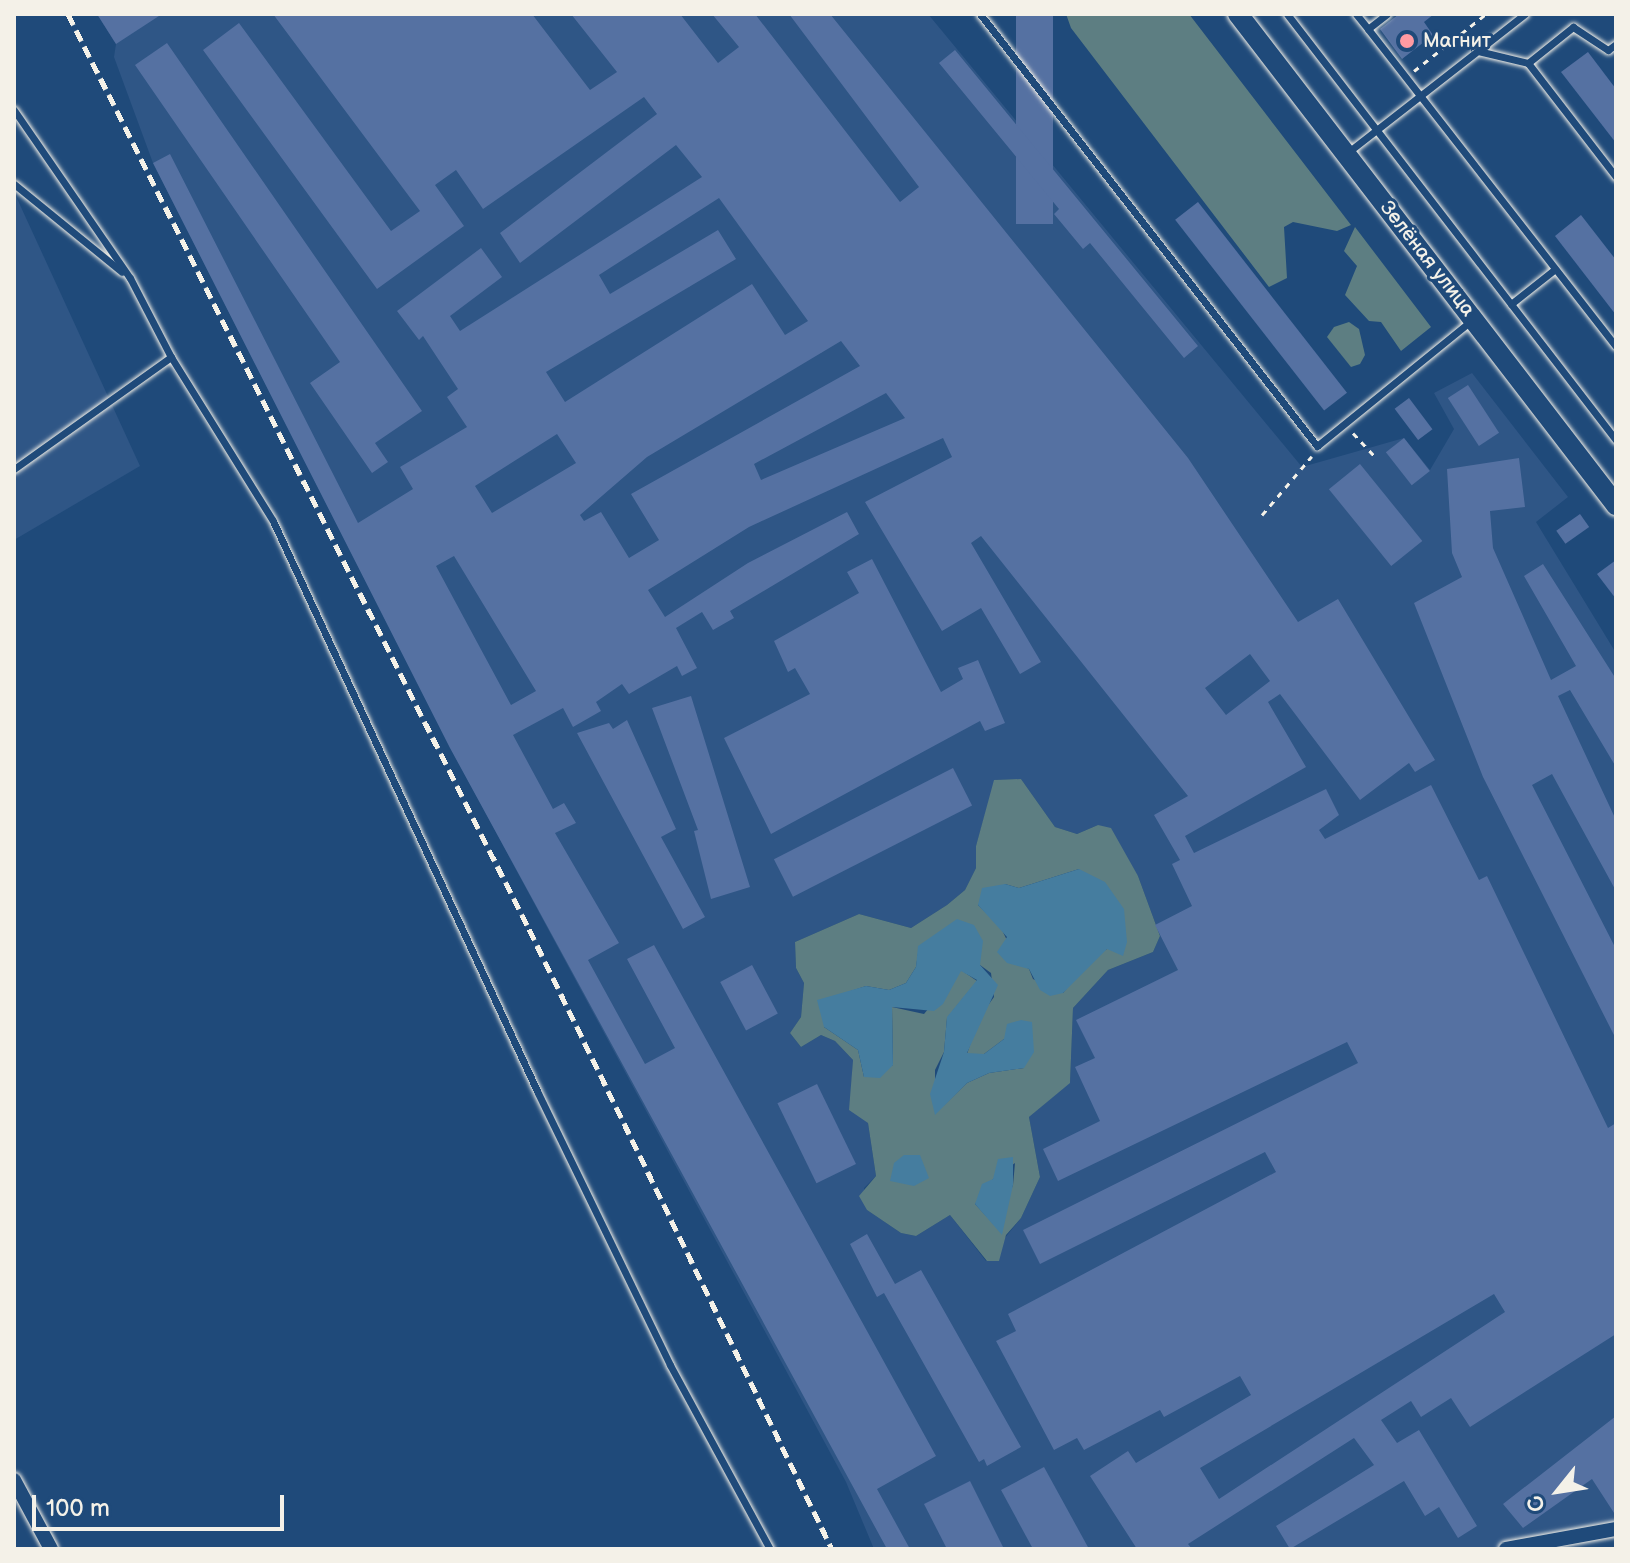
<!DOCTYPE html>
<html>
<head>
<meta charset="utf-8">
<style>
  body { margin:0 }
  #map { position:relative; width:1630px; height:1563px; overflow:hidden; background:#1f4a7a; font-family:"Balsamiq Sans",sans-serif }
  div>[style] { position:absolute }
  .built>* { inset:0; background:#2f5686 }
  .green>* { inset:0; background:#5d7e82 }
  .water>* { inset:0; background:#457d9f }
  .building>* { inset:0; background:#5571a2; transform-origin:0 0 }
  .path>* { height:3px; margin-top:-1.5px; transform-origin:0; background:repeating-linear-gradient(90deg,#f4f1e8 0 6px,transparent 0 12px) }
  .roads { filter:drop-shadow(0 0 2px #f4f1e8) drop-shadow(0 0 2px #f4f1e8) }
  .lane>* { height:7px; margin:-3.5px; padding:0 3.5px; transform-origin:3.5px; border-radius:3.5px; background:#1f4a7a }
  .street>* { height:14px; margin:-7px; padding:0 7px; transform-origin:7px; border-radius:7px; background:#1f4a7a }
  .secondary>* { height:20px; margin:-10px; padding:0 10px; transform-origin:10px; border-radius:10px; background:#1f4a7a }
  .rail>* { height:5px; margin-top:-2.5px; transform-origin:0; background:repeating-linear-gradient(90deg,#f4f1e8 0 12px,transparent 0 18px) }
  .dots>* { width:22px; height:22px; translate:-50% -50%; box-sizing:border-box; border:4px solid #1f4a7a; border-radius:50% }
  span { translate:-50% -50%; white-space:nowrap; text-align:center; line-height:1.15; -webkit-text-stroke:6px #1f4a7a; paint-order:stroke }
  .poi-label { font-size:20px; color:#f4f1e8 }
  .left { translate:0 -50%; text-align:left }
  .street-label { font-size:20px; color:#f4f1e8 }
  .frame { position:absolute; inset:0; border:16px solid #f4f1e8; pointer-events:none }
  .north { position:absolute; left:1518px; top:1451px; width:80px; height:80px; -webkit-text-stroke:6px #1f4a7a; paint-order:stroke; rotate:240deg; font-size:22px; font-weight:700; line-height:32px; text-align:center; color:#f4f1e8 }
  .north::after { content:''; display:block; margin:auto; width:28px; height:36px; background:#f4f1e8; clip-path:polygon(50% 0,100% 100%,50% 72%,0 100%) }
  .scale { position:absolute; left:32px; top:1495px; width:252px; height:36px; box-sizing:border-box; border:4px solid #f4f1e8; border-top:0; padding-left:10px; font-size:24px; line-height:28px; white-space:nowrap; color:#f4f1e8; -webkit-text-stroke:6px #1f4a7a; paint-order:stroke }
</style>
</head>
<body>
<div id="map">
  <div class="built">
    <i style="clip-path:polygon(evenodd,97px 14px,928px 14px,1302px 467px,1404px 438px,1430px 470px,1454px 429px,1434px 393px,1472px 373px,1568px 497px,1536px 522px,1616px 653px,1616px 1523px,1494px 1549px,874px 1549px,846px 1482px,450px 747px,153px 163px,114px 57px,116px 44px,97px 14px,1021px 779px,1055px 827px,1077px 834px,1098px 825px,1138px 876px,1160px 936px,1153px 952px,1108px 970px,1073px 1008px,1070px 1082px,1029px 1117px,1040px 1177px,1021px 1218px,986px 1261px,950px 1215px,916px 1236px,901px 1233px,867px 1210px,864px 1188px,876px 1176px,868px 1123px,851px 1097px,853px 1060px,835px 1041px,821px 1035px,801px 1047px,790px 1033px,801px 1017px,804px 983px,796px 968px,795px 942px,859px 914px,911px 928px,947px 905px,965px 890px,976px 868px,976px 846px,995px 780px,1021px 779px)"></i>
    <i style="clip-path:polygon(14px 192px,140px 466px,14px 540px)"></i>
  </div>
  <div class="green">
    <i style="clip-path:polygon(1066px 14px,1189px 14px,1351px 225px,1337px 231px,1293px 222px,1284px 227px,1287px 278px,1269px 287px,1071px 28px)"></i>
    <i style="clip-path:polygon(1355px 227px,1431px 327px,1401px 351px,1381px 322px,1369px 321px,1345px 295px,1357px 266px,1344px 251px)"></i>
    <i style="clip-path:polygon(1349px 322px,1359px 329px,1365px 355px,1360px 364px,1351px 367px,1327px 337px,1334px 327px)"></i>
    <i style="clip-path:polygon(evenodd,1021px 779px,1055px 827px,1077px 834px,1098px 825px,1111px 828px,1138px 876px,1160px 936px,1153px 952px,1108px 970px,1073px 1008px,1070px 1083px,1029px 1117px,1040px 1177px,1021px 1218px,1006px 1235px,999px 1261px,987px 1261px,950px 1215px,916px 1236px,901px 1233px,867px 1210px,859px 1196px,876px 1176px,868px 1123px,849px 1110px,853px 1060px,835px 1041px,821px 1035px,801px 1047px,790px 1033px,801px 1017px,804px 983px,796px 968px,795px 942px,859px 914px,911px 928px,947px 905px,965px 890px,976px 868px,976px 846px,994px 780px,1021px 779px,1079px 869px,1107px 949px,1091px 959px,1063px 993px,1033px 979px,1029px 969px,1018px 963px,1001px 928px,978px 905px,1005px 884px,1019px 888px,1079px 869px,1021px 779px,919px 946px,980px 965px,991px 973px,994px 997px,979px 1018px,967px 1054px,984px 1054px,1004px 1039px,1024px 1068px,989px 1073px,967px 1083px,935px 1114px,935px 1070px,944px 1052px,947px 1018px,977px 981px,961px 970px,924px 1014px,892px 1007px,893px 1065px,864px 1077px,858px 1050px,824px 1027px,848px 992px,866px 986px,889px 990px,906px 983px,916px 967px,919px 946px,1021px 779px,1015px 1163px,1013px 1185px,997px 1228px,975px 1204px,993px 1179px,1015px 1163px)"></i>
  </div>
  <div class="water">
    <i style="clip-path:polygon(1079px 869px,1105px 882px,1124px 909px,1127px 942px,1123px 956px,1107px 949px,1063px 993px,1050px 996px,1040px 990px,1029px 969px,1007px 963px,997px 952px,1007px 937px,978px 905px,982px 888px,1005px 884px,1019px 888px)"></i>
    <i style="clip-path:polygon(957px 919px,974px 925px,983px 941px,980px 965px,998px 985px,967px 1053px,984px 1054px,1004px 1039px,1007px 1024px,1021px 1020px,1032px 1022px,1034px 1052px,1024px 1068px,989px 1073px,967px 1083px,935px 1115px,930px 1094px,944px 1052px,947px 1017px,977px 980px,961px 971px,943px 1004px,934px 1011px,892px 1007px,893px 1065px,880px 1078px,864px 1077px,858px 1050px,824px 1027px,817px 1000px,866px 986px,889px 990px,906px 983px,916px 967px,918px 946px)"></i>
    <i style="clip-path:polygon(904px 1155px,920px 1155px,929px 1178px,914px 1186px,890px 1181px,894px 1163px)"></i>
    <i style="clip-path:polygon(1013px 1157px,1013px 1185px,1002px 1235px,975px 1204px,982px 1184px,993px 1179px,998px 1159px)"></i>
  </div>
  <div class="building">
    <i style="clip-path:polygon(97px 14px,162px 14px,116px 44px)"></i>
    <i style="clip-path:polygon(evenodd,273px 14px,532px 14px,590px 90px,617px 72px,571px 14px,680px 14px,718px 63px,739px 47px,712px 14px,755px 14px,900px 202px,919px 187px,789px 14px,830px 14px,1188px 458px,1298px 622px,1338px 599px,1435px 760px,1415px 772px,1409px 763px,1360px 800px,1280px 694px,1268px 702px,1306px 767px,1185px 836px,1194px 853px,1326px 789px,1339px 815px,1319px 830px,1325px 839px,1431px 785px,1479px 880px,1487px 876px,1608px 1128px,1616px 1123px,1616px 1334px,1470px 1427px,1451px 1398px,1421px 1417px,1411px 1401px,1381px 1420px,1397px 1443px,1419px 1430px,1477px 1526px,1458px 1538px,1439px 1507px,1425px 1516px,1404px 1481px,1290px 1549px,1276px 1526px,1374px 1465px,1354px 1438px,1188px 1544px,1192px 1549px,1137px 1549px,1090px 1476px,1128px 1451px,1136px 1463px,1251px 1395px,1240px 1376px,1164px 1417px,1160px 1410px,1084px 1450px,1077px 1438px,1054px 1450px,996px 1341px,1016px 1331px,1008px 1314px,1276px 1172px,1265px 1152px,1040px 1264px,1023px 1230px,1358px 1063px,1347px 1042px,1058px 1181px,1043px 1149px,1100px 1121px,1075px 1067px,1095px 1058px,1076px 1020px,1178px 970px,1155px 925px,1192px 906px,1172px 864px,1180px 860px,1154px 815px,1188px 796px,981px 536px,971px 543px,1041px 662px,1020px 674px,981px 608px,942px 631px,865px 502px,952px 457px,943px 438px,749px 527px,648px 590px,665px 617px,748px 563px,847px 512px,859px 534px,730px 611px,734px 618px,713px 630px,702px 612px,676px 628px,697px 668px,682px 676px,677px 666px,629px 694px,622px 684px,596px 702px,601px 711px,573px 727px,563px 708px,513px 735px,553px 809px,564px 803px,576px 823px,555px 833px,619px 943px,588px 960px,645px 1064px,675px 1048px,627px 959px,654px 945px,936px 1456px,877px 1489px,910px 1549px,887px 1549px,450px 748px,153px 163px,170px 154px,358px 523px,413px 489px,400px 467px,467px 427px,447px 397px,458px 389px,423px 336px,419px 340px,397px 311px,481px 248px,502px 277px,450px 316px,460px 331px,702px 177px,676px 145px,520px 263px,500px 233px,657px 114px,644px 97px,483px 209px,456px 170px,435px 185px,464px 226px,377px 289px,203px 50px,239px 23px,391px 231px,420px 211px,273px 14px,719px 198px,808px 321px,785px 335px,752px 284px,565px 402px,546px 372px,736px 259px,718px 230px,610px 294px,599px 275px,719px 198px,273px 14px,841px 341px,860px 366px,631px 494px,659px 540px,629px 558px,601px 512px,584px 521px,580px 515px,647px 457px,841px 341px,273px 14px,886px 393px,905px 418px,761px 480px,754px 464px,886px 393px,273px 14px,557px 434px,576px 463px,492px 513px,475px 486px,557px 434px,273px 14px,454px 556px,536px 691px,511px 705px,436px 566px,454px 556px,273px 14px,1250px 654px,1270px 681px,1226px 715px,1205px 688px,1250px 654px,273px 14px,1494px 1294px,1505px 1312px,1219px 1499px,1200px 1468px,1494px 1294px)"></i>
    <i style="left:1016px;top:14px;width:37px;height:210px"></i>
    <i style="clip-path:polygon(1399px 14px,1434px 14px,1424px 22px,1433px 35px,1402px 59px,1380px 29px)"></i>
    <i style="clip-path:polygon(167px 43px,422px 411px,375px 443px,388px 462px,372px 473px,310px 383px,340px 362px,135px 65px)"></i>
    <i style="clip-path:polygon(955px 50px,1198px 346px,1184px 358px,1090px 243px,1083px 249px,1054px 214px,1059px 209px,939px 63px)"></i>
    <i style="clip-path:polygon(1588px 52px,1616px 89px,1616px 143px,1561px 72px)"></i>
    <i style="left:1198px;top:202px;width:242px;height:29px;rotate:52deg"></i>
    <i style="clip-path:polygon(1581px 215px,1616px 260px,1616px 315px,1555px 236px)"></i>
    <i style="left:1468px;top:385px;width:57px;height:24px;rotate:57deg"></i>
    <i style="left:1409px;top:398px;width:39px;height:18px;rotate:53deg"></i>
    <i style="left:1404px;top:438px;width:42px;height:23px;rotate:52deg"></i>
    <i style="clip-path:polygon(1519px 458px,1525px 507px,1490px 511px,1493px 548px,1551px 680px,1576px 666px,1524px 576px,1543px 564px,1616px 679px,1616px 767px,1570px 690px,1558px 696px,1616px 820px,1616px 891px,1552px 774px,1532px 785px,1616px 949px,1616px 1039px,1483px 777px,1414px 603px,1462px 577px,1452px 553px,1447px 469px)"></i>
    <i style="left:1360px;top:464px;width:99px;height:40px;rotate:51deg"></i>
    <i style="left:1580px;top:514px;width:16px;height:29px;rotate:55deg"></i>
    <i style="clip-path:polygon(872px 559px,941px 692px,963px 679px,958px 668px,978px 660px,1005px 723px,985px 731px,980px 721px,771px 834px,724px 738px,810px 694px,795px 668px,788px 672px,774px 641px,859px 593px,847px 572px)"></i>
    <i style="clip-path:polygon(1616px 560px,1616px 599px,1597px 574px)"></i>
    <i style="clip-path:polygon(691px 696px,750px 887px,711px 899px,694px 831px,698px 830px,652px 708px)"></i>
    <i style="clip-path:polygon(627px 720px,676px 829px,661px 837px,705px 917px,683px 929px,577px 733px,609px 723px,613px 729px)"></i>
    <i style="left:953px;top:768px;width:42px;height:201px;rotate:63deg"></i>
    <i style="left:752px;top:965px;width:55px;height:36px;rotate:62deg"></i>
    <i style="left:817px;top:1084px;width:89px;height:44px;rotate:64deg"></i>
    <i style="clip-path:polygon(867px 1234px,895px 1284px,921px 1270px,1021px 1447px,987px 1466px,984px 1459px,979px 1462px,884px 1293px,877px 1297px,850px 1244px)"></i>
    <i style="clip-path:polygon(1616px 1416px,1616px 1516px,1592px 1479px,1523px 1528px,1503px 1504px)"></i>
    <i style="clip-path:polygon(1044px 1467px,1089px 1549px,1033px 1549px,1001px 1490px)"></i>
    <i style="clip-path:polygon(970px 1481px,1004px 1549px,947px 1549px,924px 1504px)"></i>
  </div>
  <div class="path">
    <i style="left:1414px;top:71px;width:92px;rotate:-38.4deg"></i>
    <i style="left:1353px;top:433px;width:33px;rotate:47deg"></i>
    <i style="left:1262px;top:515px;width:77px;rotate:-49.7deg"></i>
  </div>
  <div class="roads">
    <div class="lane">
      <i style="left:980px;top:14px;width:548px;rotate:52.04deg"></i>
      <i style="left:1317px;top:446px;width:198px;rotate:-39.1deg"></i>
      <i style="left:1287px;top:14px;width:538px;rotate:52.32deg"></i>
      <i style="left:1356px;top:14px;width:19px;rotate:51deg"></i>
      <i style="left:1387px;top:14px;width:24px;rotate:142deg"></i>
      <i style="left:1368px;top:29px;width:402px;rotate:52deg"></i>
      <i style="left:1478px;top:51px;width:51px;rotate:13.5deg"></i>
      <i style="left:1528px;top:63px;width:58px;rotate:-38.7deg"></i>
      <i style="left:1573px;top:27px;width:42px;rotate:33.3deg"></i>
      <i style="left:1608px;top:50px;width:10px;rotate:-37deg"></i>
      <i style="left:1528px;top:63px;width:144px;rotate:52.3deg"></i>
      <i style="left:14px;top:110px;width:204px;rotate:55.4deg"></i>
      <i style="left:130px;top:278px;width:89px;rotate:62.6deg"></i>
      <i style="left:171px;top:357px;width:193px;rotate:58.1deg"></i>
      <i style="left:273px;top:521px;width:630px;rotate:65.14deg"></i>
      <i style="left:538px;top:1093px;width:302px;rotate:64.1deg"></i>
      <i style="left:670px;top:1365px;width:209px;rotate:61.5deg"></i>
      <i style="left:1347px;top:153px;width:226px;rotate:-38deg"></i>
      <i style="left:14px;top:184px;width:139px;rotate:39.2deg"></i>
      <i style="left:1511px;top:304px;width:56px;rotate:-38.5deg"></i>
      <i style="left:14px;top:469px;width:193px;rotate:-35.5deg"></i>
    </div>
    <div class="street">
      <i style="left:14px;top:1480px;width:78px;rotate:61.8deg"></i>
      <i style="left:1506px;top:1549px;width:112px;rotate:-10.3deg"></i>
    </div>
    <div class="secondary">
      <i style="left:1238px;top:14px;width:620px;rotate:52.41deg"></i>
    </div>
  </div>
  <div class="rail">
    <i style="left:68px;top:14px;width:1025px;rotate:63.26deg"></i>
    <i style="left:529px;top:929px;width:690px;rotate:63.95deg"></i>
  </div>
  <div class="dots">
    <i style="left:1407px;top:41px;background:#ff9aa2"></i>
  </div>
  <div class="poi-label">
    <span class="left" style="left:1423px;top:41px">Магнит</span>
  </div>
  <div class="street-label">
    <span style="left:1427px;top:259px;rotate:52deg">Зелёная улица</span>
  </div>
  <div class="frame"></div>
  <div class="north">С</div>
  <div class="scale">100 m</div>
</div>
</body>
</html>
